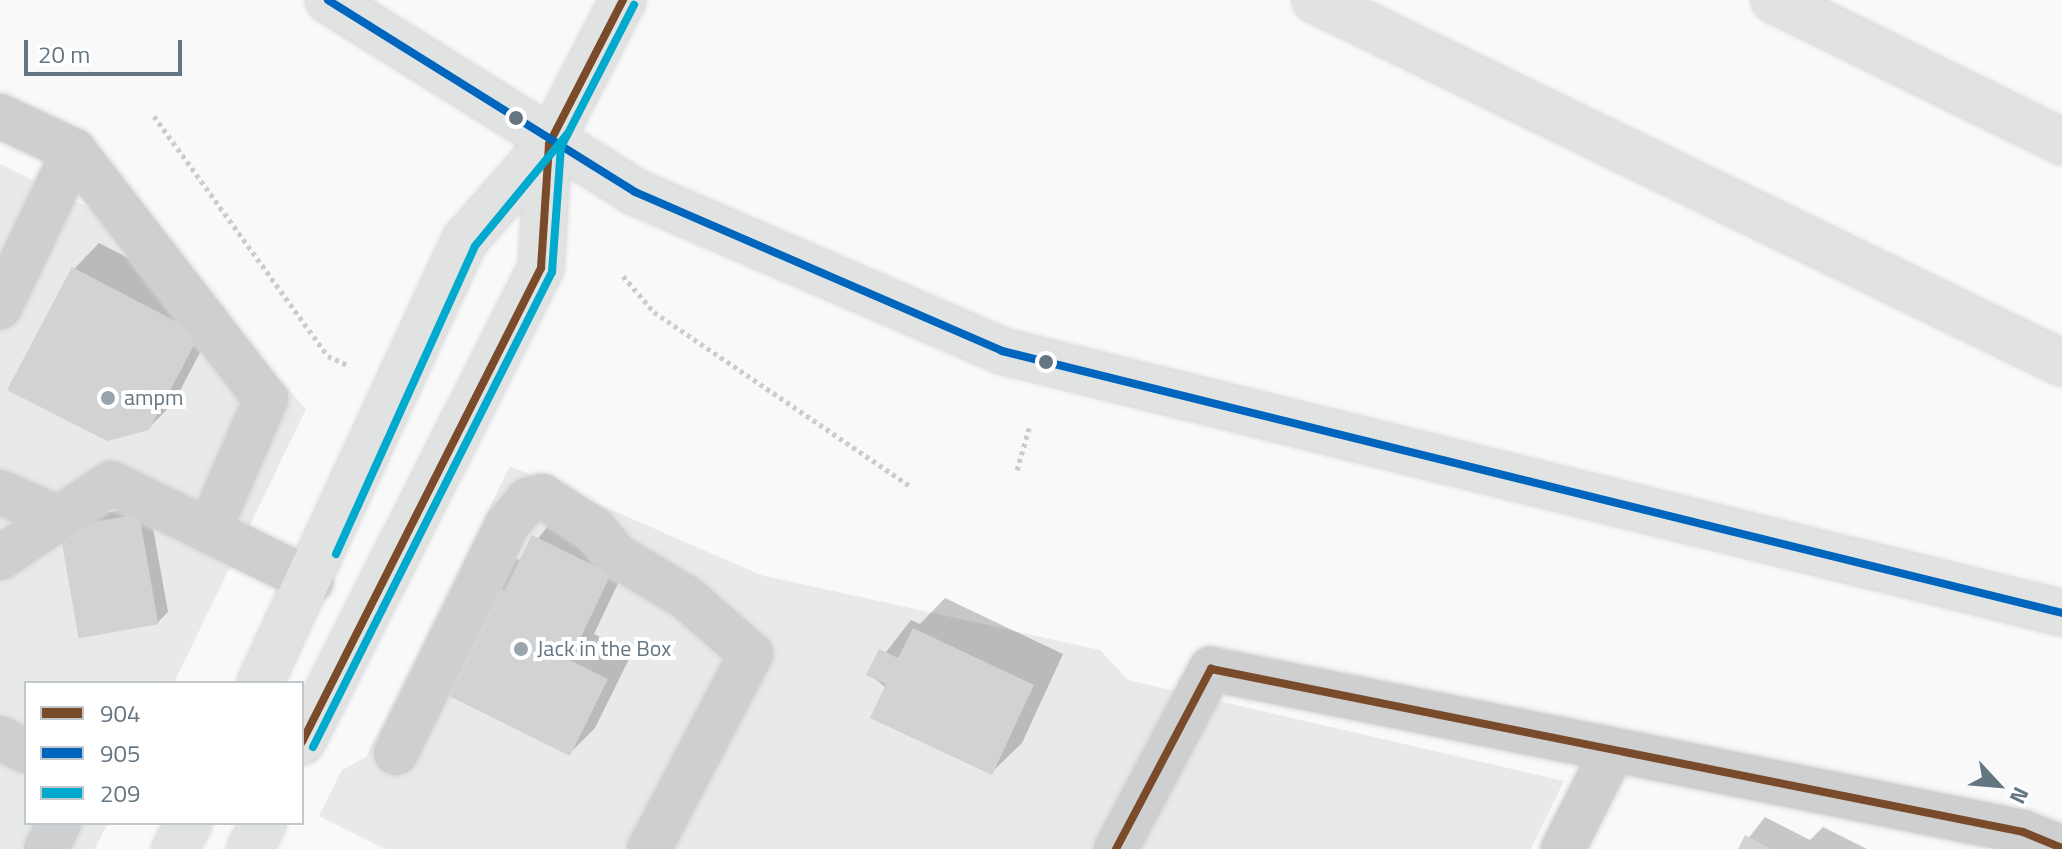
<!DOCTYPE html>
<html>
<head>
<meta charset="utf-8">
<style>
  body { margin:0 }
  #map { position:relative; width:2062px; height:849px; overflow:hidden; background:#f9f9f9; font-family:"Titillium Web",sans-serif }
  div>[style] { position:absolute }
  .built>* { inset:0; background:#e8e9e9 }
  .shadow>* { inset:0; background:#0003 }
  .building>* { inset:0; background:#d0d2d3; transform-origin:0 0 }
  .path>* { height:5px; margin-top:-2.5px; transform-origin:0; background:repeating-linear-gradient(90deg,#cbcccd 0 4px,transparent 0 8px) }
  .roads { filter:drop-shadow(0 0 2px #d5d6d7) drop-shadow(0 0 2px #d5d6d7) }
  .minor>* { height:44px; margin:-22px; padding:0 22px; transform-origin:22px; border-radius:22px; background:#cecfd0 }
  .major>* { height:44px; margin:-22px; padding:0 22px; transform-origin:22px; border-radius:22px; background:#e1e2e2 }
  .highway>* { height:44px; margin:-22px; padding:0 22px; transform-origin:22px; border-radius:22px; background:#e1e2e2 }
  .bus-1>* { height:8px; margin:-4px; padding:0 4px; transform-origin:4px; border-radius:4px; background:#7a4b2a }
  .bus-2>* { height:8px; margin:-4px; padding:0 4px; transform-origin:4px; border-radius:4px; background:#0065bd }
  .bus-3>* { height:8px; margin:-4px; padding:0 4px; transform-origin:4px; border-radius:4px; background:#00a9ce }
  .dots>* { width:22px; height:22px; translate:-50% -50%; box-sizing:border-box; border:4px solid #fff; border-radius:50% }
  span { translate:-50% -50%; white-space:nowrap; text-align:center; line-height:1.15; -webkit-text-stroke:8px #fff; paint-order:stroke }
  .poi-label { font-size:22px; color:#657683 }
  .left { translate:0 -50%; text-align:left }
  .legend { position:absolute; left:24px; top:681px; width:280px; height:144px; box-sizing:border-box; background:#fff; border:2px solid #c1c8cd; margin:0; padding:10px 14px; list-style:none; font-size:24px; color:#657683 }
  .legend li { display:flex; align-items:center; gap:16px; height:40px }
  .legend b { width:40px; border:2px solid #c1c8cd }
  .north { position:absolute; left:1958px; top:745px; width:80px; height:80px; -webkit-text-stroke:6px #fff; paint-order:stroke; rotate:116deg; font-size:22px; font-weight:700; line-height:32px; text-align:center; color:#657683 }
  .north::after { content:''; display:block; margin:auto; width:28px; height:36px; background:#657683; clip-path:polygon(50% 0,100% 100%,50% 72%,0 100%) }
  .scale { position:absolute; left:24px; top:40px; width:158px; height:36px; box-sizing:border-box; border:4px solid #657683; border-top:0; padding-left:10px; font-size:24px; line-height:28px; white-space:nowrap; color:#657683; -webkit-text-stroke:6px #fff; paint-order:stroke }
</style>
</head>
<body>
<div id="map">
  <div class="built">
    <i style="clip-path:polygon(0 164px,154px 239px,306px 409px,174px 683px,26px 683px,26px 823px,108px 823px,95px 849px,0 849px)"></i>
    <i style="clip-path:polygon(510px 466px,761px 575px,1100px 650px,1128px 680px,1564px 781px,1531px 849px,385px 849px,319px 816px,342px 770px,366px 757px)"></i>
  </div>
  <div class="shadow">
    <i style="clip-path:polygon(99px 243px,224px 307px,174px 402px,148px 429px,74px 269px)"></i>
    <i style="clip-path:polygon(149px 505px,168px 612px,158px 622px,70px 519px)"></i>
    <i style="clip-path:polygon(560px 510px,635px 548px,594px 634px,632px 653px,595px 728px,569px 754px,448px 693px,493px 546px,521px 561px)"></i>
    <i style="clip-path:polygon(945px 598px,1063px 654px,1022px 743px,991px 773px,869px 674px,911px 620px,920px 624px)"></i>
    <i style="clip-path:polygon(1765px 817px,1810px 840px,1823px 827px,1867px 849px,1740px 849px)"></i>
  </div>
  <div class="building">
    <i style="clip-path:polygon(72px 267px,200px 334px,149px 430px,107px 441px,7px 390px)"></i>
    <i style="left:139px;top:514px;width:112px;height:81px;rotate:80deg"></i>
    <i style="clip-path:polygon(532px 535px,611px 574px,570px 660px,608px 679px,570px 756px,445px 694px,466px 570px,504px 591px)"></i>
    <i style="clip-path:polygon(913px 628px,1034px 685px,992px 775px,870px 718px,886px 684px,866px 675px,879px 649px,898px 658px)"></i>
    <i style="clip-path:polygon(1745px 835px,1771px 849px,1738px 849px)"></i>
  </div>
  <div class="path">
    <i style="left:154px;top:116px;width:296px;rotate:54.1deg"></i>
    <i style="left:328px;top:356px;width:21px;rotate:25deg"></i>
    <i style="left:623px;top:276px;width:48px;rotate:49.3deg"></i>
    <i style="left:654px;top:312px;width:308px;rotate:34.2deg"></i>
    <i style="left:1017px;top:470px;width:47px;rotate:-73.9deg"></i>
  </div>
  <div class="roads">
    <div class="minor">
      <i style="left:0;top:116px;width:82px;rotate:25.3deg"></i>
      <i style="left:74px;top:151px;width:314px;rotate:52.3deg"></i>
      <i style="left:266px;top:399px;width:144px;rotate:113.4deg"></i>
      <i style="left:0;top:307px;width:173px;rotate:-64.6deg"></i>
      <i style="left:0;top:492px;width:64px;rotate:23.8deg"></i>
      <i style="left:0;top:558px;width:134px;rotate:-34deg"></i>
      <i style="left:111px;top:483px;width:223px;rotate:26.1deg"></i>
      <i style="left:0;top:738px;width:29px;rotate:27deg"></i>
      <i style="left:396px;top:753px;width:254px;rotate:-64deg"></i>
      <i style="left:507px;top:525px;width:33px;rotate:-50deg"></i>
      <i style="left:528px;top:500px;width:15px;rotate:-16deg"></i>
      <i style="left:542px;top:496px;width:63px;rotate:32.7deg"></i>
      <i style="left:595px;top:530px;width:34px;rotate:50deg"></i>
      <i style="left:617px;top:556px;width:82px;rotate:31deg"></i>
      <i style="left:687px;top:598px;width:85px;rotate:41.2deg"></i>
      <i style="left:751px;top:654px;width:220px;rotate:117.6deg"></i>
      <i style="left:46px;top:849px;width:29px;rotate:-63deg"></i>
      <i style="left:1116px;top:849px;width:204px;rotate:-62.2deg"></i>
      <i style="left:1211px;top:669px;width:828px;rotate:11.35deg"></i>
      <i style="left:2023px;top:832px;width:42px;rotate:22.3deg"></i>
      <i style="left:1563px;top:849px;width:111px;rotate:-63.2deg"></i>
    </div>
    <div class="major">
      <i style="left:260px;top:683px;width:488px;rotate:-65.2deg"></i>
      <i style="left:465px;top:240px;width:128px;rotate:-48.8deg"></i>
      <i style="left:549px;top:144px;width:162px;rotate:-62.8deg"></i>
      <i style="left:302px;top:742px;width:531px;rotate:-63.24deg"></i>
      <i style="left:541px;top:268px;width:124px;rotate:-86.3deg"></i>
      <i style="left:175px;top:849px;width:30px;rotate:-62deg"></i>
      <i style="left:250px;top:849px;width:29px;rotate:-63deg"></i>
    </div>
    <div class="highway">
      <i style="left:328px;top:0;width:362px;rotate:32deg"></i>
      <i style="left:635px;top:192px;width:400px;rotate:23.4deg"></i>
      <i style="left:1002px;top:351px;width:1092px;rotate:13.88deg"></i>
      <i style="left:1315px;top:0;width:831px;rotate:25.92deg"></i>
      <i style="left:1774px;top:0;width:321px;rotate:26.2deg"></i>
    </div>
  </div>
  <div class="bus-1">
    <i style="left:302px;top:742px;width:531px;rotate:-63.24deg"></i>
    <i style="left:541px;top:268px;width:124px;rotate:-86.3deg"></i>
    <i style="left:549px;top:144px;width:162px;rotate:-62.8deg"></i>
    <i style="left:1116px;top:849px;width:204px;rotate:-62.2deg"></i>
    <i style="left:1211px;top:669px;width:828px;rotate:11.35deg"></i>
    <i style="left:2023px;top:832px;width:42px;rotate:22.3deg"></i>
  </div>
  <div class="bus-2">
    <i style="left:328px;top:0;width:362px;rotate:32deg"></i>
    <i style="left:635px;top:192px;width:400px;rotate:23.4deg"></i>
    <i style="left:1002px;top:351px;width:1092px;rotate:13.88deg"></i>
  </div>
  <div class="bus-3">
    <i style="left:336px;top:554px;width:338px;rotate:-65.7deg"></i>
    <i style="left:475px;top:246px;width:146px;rotate:-50.5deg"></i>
    <i style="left:313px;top:747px;width:532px;rotate:-63.29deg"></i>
    <i style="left:552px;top:272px;width:125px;rotate:-85.9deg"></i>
    <i style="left:561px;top:147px;width:160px;rotate:-62.8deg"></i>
  </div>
  <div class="dots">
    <i style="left:516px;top:118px;background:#657683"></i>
    <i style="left:1046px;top:362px;background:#657683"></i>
    <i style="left:108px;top:398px;background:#99a4ac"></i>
    <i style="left:521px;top:649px;background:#99a4ac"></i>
  </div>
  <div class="poi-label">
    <span class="left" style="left:124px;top:398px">ampm</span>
    <span class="left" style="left:537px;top:649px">Jack in the Box</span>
  </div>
  <ul class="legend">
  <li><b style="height:10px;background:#7a4b2a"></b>904</li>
  <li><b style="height:10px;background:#0065bd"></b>905</li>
  <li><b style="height:10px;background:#00a9ce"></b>209</li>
  </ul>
  <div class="north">N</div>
  <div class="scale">20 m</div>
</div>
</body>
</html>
